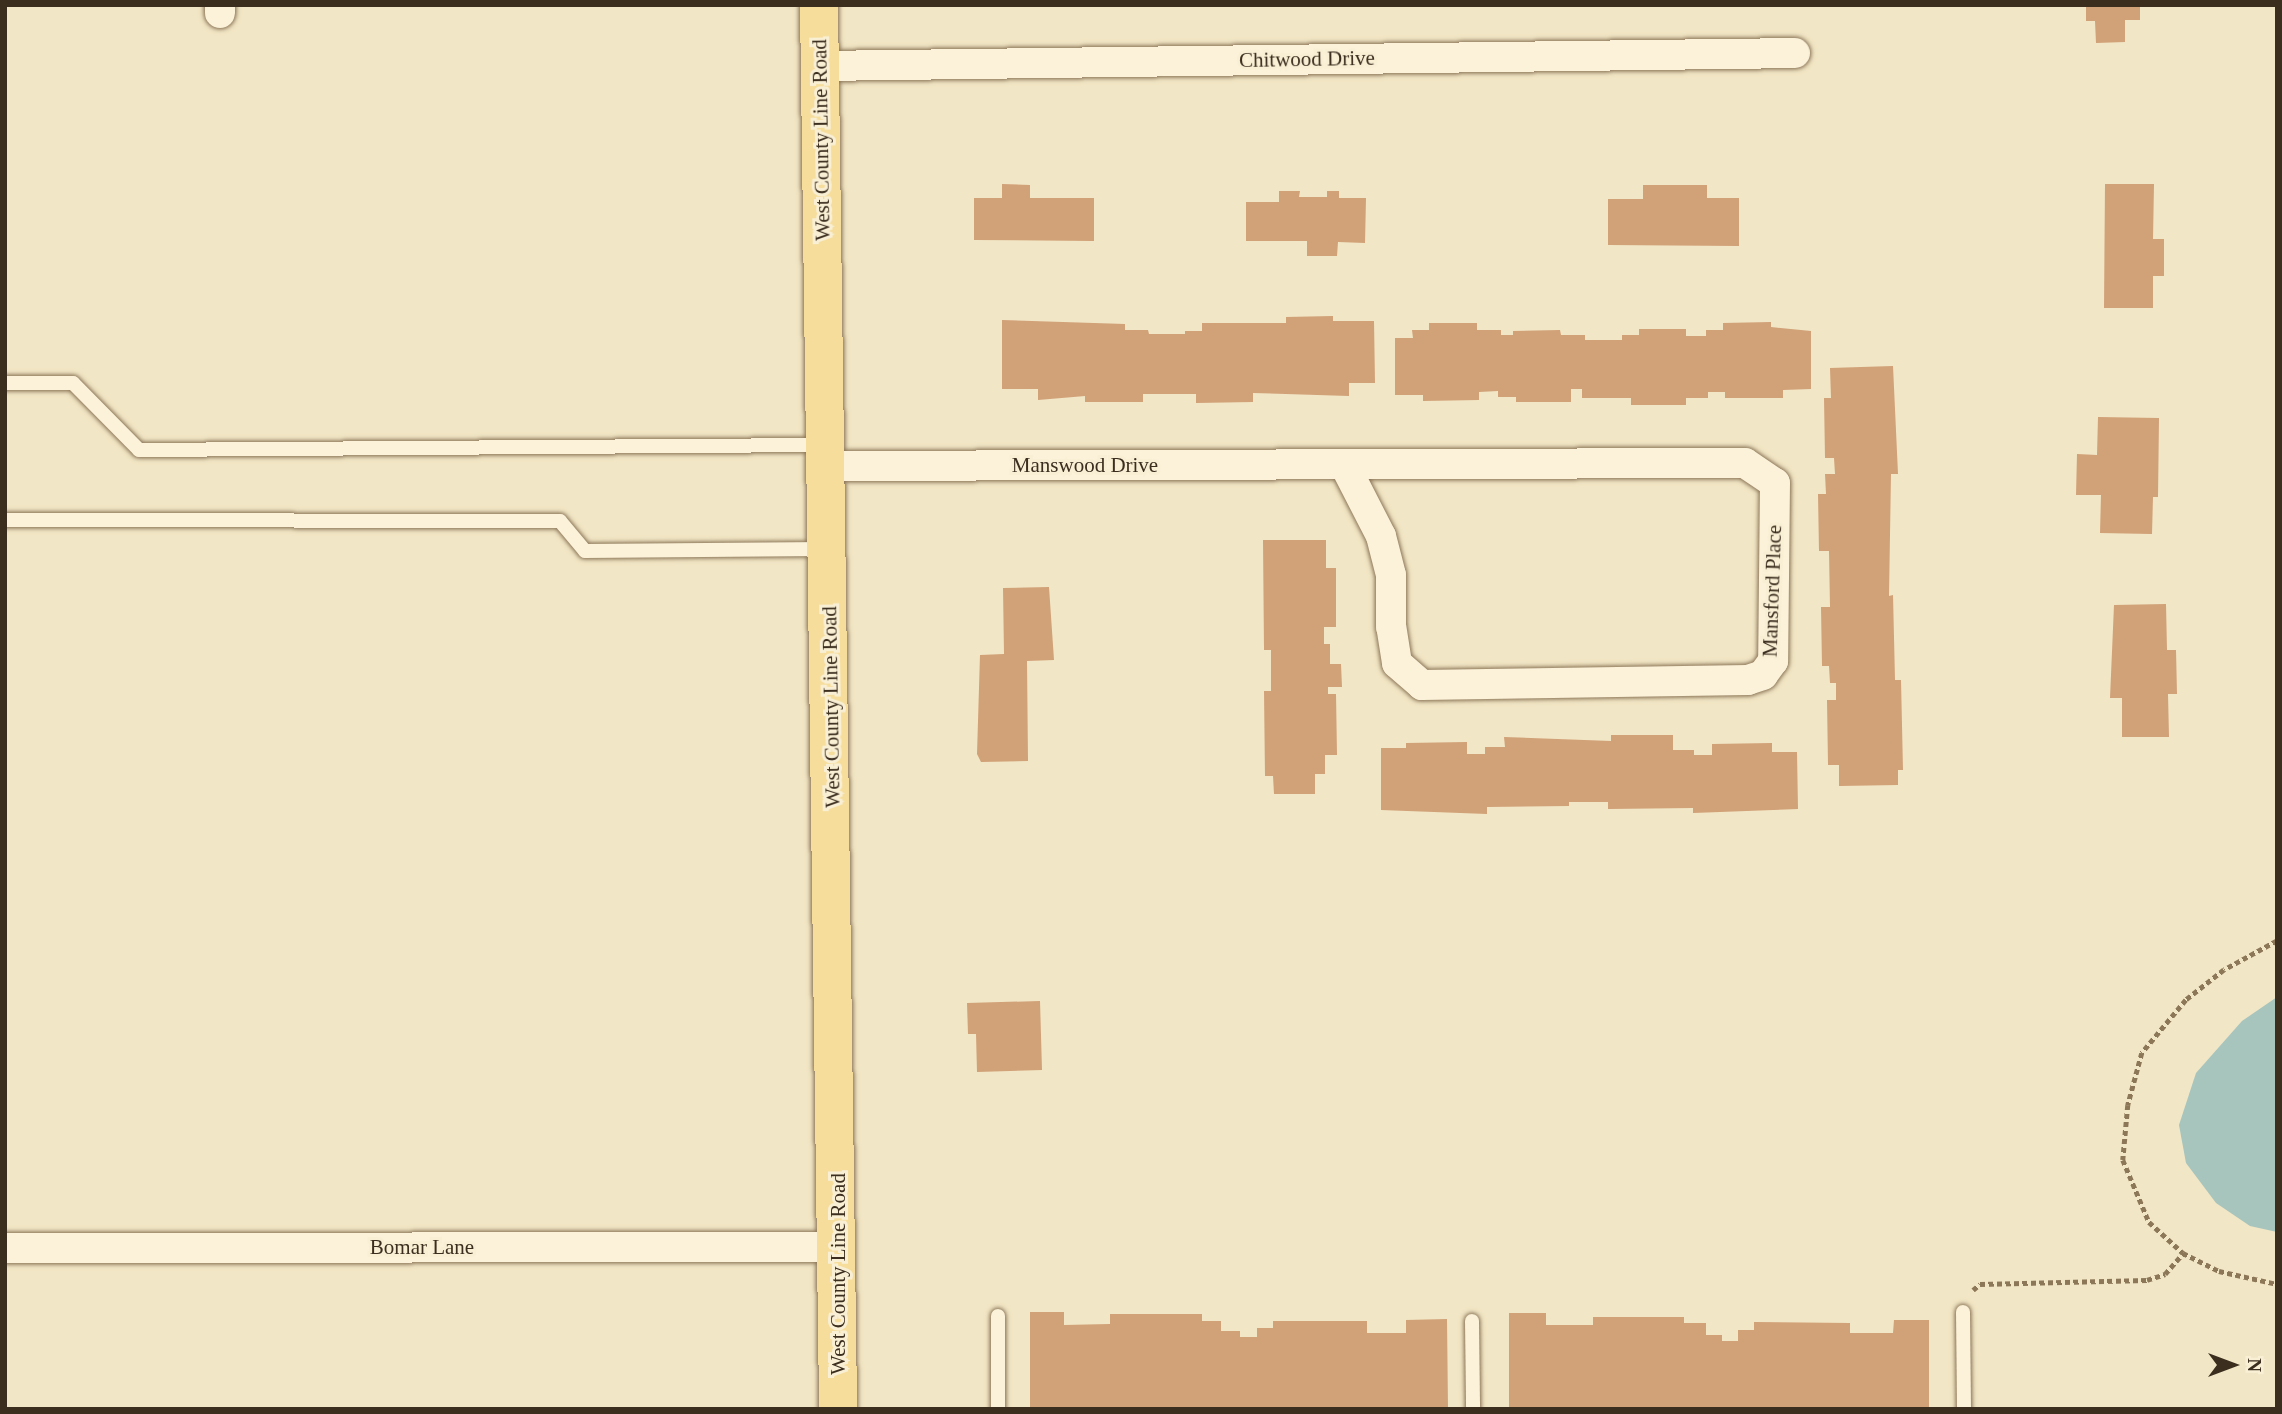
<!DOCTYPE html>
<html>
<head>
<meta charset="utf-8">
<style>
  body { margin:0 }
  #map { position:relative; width:2282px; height:1414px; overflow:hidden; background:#f1e6c5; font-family:Georgia,serif }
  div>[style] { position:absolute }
  .water>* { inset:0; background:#a7c4bd }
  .building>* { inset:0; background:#d1a178 }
  .path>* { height:4.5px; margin-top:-2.25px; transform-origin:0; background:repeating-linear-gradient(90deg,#8d7759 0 5px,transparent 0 8.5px) }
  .roads { filter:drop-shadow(0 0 2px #8d7759) drop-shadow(0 0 2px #8d7759) }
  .service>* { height:14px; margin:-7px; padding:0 7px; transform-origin:7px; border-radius:7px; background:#fbf2d9 }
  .minor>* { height:30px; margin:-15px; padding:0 15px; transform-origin:15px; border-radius:15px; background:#fbf2d9 }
  .primary>* { height:38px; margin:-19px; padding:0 19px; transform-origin:19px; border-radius:19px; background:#f6dd9b }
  span { translate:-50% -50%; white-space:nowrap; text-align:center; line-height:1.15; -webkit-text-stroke:6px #f8efd5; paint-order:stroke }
  .street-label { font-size:21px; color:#3c2e1e }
  .frame { position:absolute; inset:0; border:7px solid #3c2e1e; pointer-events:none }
  .north { position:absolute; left:2198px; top:1330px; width:70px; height:70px; -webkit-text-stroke:5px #f8efd5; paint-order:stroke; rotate:90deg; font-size:19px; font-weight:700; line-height:28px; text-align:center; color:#3c2e1e }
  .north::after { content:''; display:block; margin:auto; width:24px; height:32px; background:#3c2e1e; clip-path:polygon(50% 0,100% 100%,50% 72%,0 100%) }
</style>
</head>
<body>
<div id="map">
  <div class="water">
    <i style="clip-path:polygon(2277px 997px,2277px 1232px,2250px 1226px,2216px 1203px,2186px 1163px,2179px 1125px,2196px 1073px,2242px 1021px)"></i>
  </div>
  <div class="building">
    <i style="clip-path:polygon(2086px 5px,2140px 5px,2140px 20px,2125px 20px,2125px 42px,2096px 43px,2095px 21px,2086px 21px)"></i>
    <i style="clip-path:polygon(1002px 184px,1030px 185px,1030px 198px,1094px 198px,1094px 241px,974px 240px,974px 198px,1002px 198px)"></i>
    <i style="clip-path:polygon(2105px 184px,2154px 184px,2153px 239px,2164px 239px,2164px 276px,2153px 276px,2153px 308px,2104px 308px)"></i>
    <i style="clip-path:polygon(1643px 185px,1707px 185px,1707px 198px,1739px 198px,1739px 246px,1608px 245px,1608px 199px,1643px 199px)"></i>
    <i style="clip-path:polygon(1279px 191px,1300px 191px,1299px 197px,1327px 197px,1327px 191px,1339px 191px,1339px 198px,1366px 198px,1365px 243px,1338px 242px,1337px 256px,1307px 256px,1307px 241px,1246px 241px,1246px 202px,1279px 202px)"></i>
    <i style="clip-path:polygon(1333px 316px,1333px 321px,1374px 321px,1375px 383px,1349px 383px,1349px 396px,1253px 393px,1253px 402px,1196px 403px,1196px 394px,1143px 394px,1143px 402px,1085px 402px,1085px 396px,1038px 400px,1038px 389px,1002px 389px,1002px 320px,1125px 324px,1125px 330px,1148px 330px,1149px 334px,1185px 334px,1185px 331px,1202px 331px,1202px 323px,1286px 323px,1286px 317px)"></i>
    <i style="clip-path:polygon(1771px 322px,1771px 327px,1811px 331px,1811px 389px,1783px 390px,1783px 398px,1725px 398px,1725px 392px,1708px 392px,1708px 398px,1686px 398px,1686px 405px,1631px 405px,1631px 398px,1582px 398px,1582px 389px,1571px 389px,1571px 402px,1516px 402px,1516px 397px,1498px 397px,1498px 391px,1479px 392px,1479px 400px,1423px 401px,1423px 395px,1395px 395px,1395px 338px,1413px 338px,1412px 330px,1429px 330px,1429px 323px,1477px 323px,1477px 330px,1501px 330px,1501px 335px,1513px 335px,1513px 331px,1560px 330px,1561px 335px,1585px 335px,1585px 340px,1622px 340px,1622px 335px,1639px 335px,1639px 329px,1686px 329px,1686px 336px,1706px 336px,1706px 330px,1723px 330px,1723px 323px)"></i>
    <i style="clip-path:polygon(1893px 366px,1898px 474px,1891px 474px,1889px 596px,1893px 595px,1895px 680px,1901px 680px,1903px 770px,1898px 770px,1898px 785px,1839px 786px,1839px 765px,1828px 765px,1827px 700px,1836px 700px,1836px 683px,1830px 683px,1829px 666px,1822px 666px,1821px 607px,1830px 607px,1829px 551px,1819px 551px,1818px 494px,1826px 494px,1825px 474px,1835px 474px,1834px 458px,1825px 458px,1824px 398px,1831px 398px,1830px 368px)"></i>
    <i style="clip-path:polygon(2098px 417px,2159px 418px,2158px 497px,2153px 497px,2152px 534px,2100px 533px,2101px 495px,2076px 495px,2077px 454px,2097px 455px)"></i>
    <i style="clip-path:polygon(1263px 540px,1326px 540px,1326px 568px,1336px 568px,1336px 627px,1324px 627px,1324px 644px,1330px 644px,1330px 664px,1341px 664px,1342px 687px,1328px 687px,1328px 694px,1336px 694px,1337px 755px,1325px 755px,1325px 774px,1315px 774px,1315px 794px,1274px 794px,1273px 776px,1265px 776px,1264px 691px,1271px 691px,1271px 650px,1264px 650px)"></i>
    <i style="clip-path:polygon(1049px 587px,1054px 660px,1027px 661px,1028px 761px,981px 762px,977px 754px,980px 655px,1004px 654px,1003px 588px)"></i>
    <i style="clip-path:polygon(2166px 604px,2167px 650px,2176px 650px,2177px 694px,2168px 694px,2169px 737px,2122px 737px,2122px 698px,2110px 698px,2114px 605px)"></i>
    <i style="clip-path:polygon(1611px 735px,1673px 735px,1673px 750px,1694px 750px,1694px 755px,1712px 755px,1712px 744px,1772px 743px,1772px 752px,1797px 752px,1798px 809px,1693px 813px,1693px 808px,1608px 809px,1608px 802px,1569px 802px,1569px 806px,1487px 807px,1487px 814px,1381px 810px,1381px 748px,1406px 748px,1406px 743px,1467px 742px,1467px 754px,1485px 754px,1485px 747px,1505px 747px,1504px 737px,1611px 741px)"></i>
    <i style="clip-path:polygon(1040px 1001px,1042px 1070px,977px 1072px,976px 1034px,968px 1034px,967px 1003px)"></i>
    <i style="clip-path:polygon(1030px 1312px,1064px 1312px,1064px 1325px,1110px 1324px,1110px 1314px,1202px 1314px,1202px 1321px,1221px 1321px,1221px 1331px,1240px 1331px,1240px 1337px,1257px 1337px,1257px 1328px,1273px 1328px,1273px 1321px,1367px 1321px,1367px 1333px,1406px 1333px,1406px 1320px,1447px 1319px,1448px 1409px,1030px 1409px)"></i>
    <i style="clip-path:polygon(1509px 1313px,1546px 1313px,1546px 1325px,1593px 1325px,1593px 1317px,1684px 1317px,1684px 1323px,1706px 1323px,1706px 1335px,1722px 1335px,1722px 1341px,1738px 1341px,1738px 1330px,1754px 1330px,1754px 1322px,1850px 1323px,1850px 1333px,1893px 1333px,1894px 1320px,1929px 1320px,1929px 1409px,1509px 1409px)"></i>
  </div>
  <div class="path">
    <i style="left:2277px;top:941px;width:60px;rotate:151.3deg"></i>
    <i style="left:2224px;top:970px;width:48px;rotate:141.7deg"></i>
    <i style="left:2186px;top:1000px;width:69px;rotate:129.7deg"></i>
    <i style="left:2142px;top:1053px;width:54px;rotate:105.1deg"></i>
    <i style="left:2128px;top:1105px;width:55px;rotate:95.2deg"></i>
    <i style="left:2123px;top:1160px;width:67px;rotate:67.2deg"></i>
    <i style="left:2149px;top:1222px;width:46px;rotate:42.4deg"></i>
    <i style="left:2183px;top:1253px;width:40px;rotate:26.6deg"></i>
    <i style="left:2219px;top:1271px;width:59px;rotate:12.6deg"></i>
    <i style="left:1973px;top:1290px;width:9px;rotate:-41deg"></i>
    <i style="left:1980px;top:1284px;width:167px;rotate:-1.4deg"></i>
    <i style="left:2147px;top:1280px;width:19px;rotate:-18deg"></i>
    <i style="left:2165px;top:1274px;width:28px;rotate:-49deg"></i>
  </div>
  <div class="roads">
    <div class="service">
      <i style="left:5px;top:383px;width:68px"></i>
      <i style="left:73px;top:383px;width:94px;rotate:45.4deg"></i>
      <i style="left:139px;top:450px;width:684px;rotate:-0.42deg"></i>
      <i style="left:5px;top:520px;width:555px;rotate:0.1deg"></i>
      <i style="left:560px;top:521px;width:39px;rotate:50deg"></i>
      <i style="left:585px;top:551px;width:239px;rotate:-0.5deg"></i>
      <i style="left:1963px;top:1312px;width:97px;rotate:89.4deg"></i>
      <i style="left:998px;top:1316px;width:93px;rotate:90deg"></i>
      <i style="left:1472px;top:1321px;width:88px;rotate:89.3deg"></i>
    </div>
    <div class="minor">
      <i style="left:220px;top:13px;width:8px;rotate:-90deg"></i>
      <i style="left:819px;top:66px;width:976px;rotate:-0.76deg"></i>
      <i style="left:827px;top:466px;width:918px;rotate:-0.19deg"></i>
      <i style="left:1745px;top:463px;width:36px;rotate:34deg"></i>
      <i style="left:1775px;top:483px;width:178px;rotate:90.6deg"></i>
      <i style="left:1773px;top:661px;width:17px;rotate:126deg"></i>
      <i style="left:1763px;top:675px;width:16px;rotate:162deg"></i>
      <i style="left:1748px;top:680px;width:326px;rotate:179.1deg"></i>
      <i style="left:1422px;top:685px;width:33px;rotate:-139deg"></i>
      <i style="left:1397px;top:663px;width:36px;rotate:-99deg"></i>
      <i style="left:1391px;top:627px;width:52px;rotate:-90deg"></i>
      <i style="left:1391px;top:575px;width:40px;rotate:-104.4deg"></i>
      <i style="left:1381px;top:536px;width:81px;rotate:-117.2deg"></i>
      <i style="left:5px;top:1248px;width:833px;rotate:-0.07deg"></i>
    </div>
    <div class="primary">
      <i style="left:819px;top:5px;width:1404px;rotate:89.22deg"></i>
    </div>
  </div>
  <div class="street-label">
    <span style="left:1307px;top:59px;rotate:-1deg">Chitwood Drive</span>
    <span style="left:821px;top:140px;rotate:-91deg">West County Line Road</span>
    <span style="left:1085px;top:465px">Manswood Drive</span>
    <span style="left:1772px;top:591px;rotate:-88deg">Mansford Place</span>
    <span style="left:831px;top:707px;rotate:-91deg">West County Line Road</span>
    <span style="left:422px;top:1247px">Bomar Lane</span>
    <span style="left:838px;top:1274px;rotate:-90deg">West County Line Road</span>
  </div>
  <div class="frame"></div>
  <div class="north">N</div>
</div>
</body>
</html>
